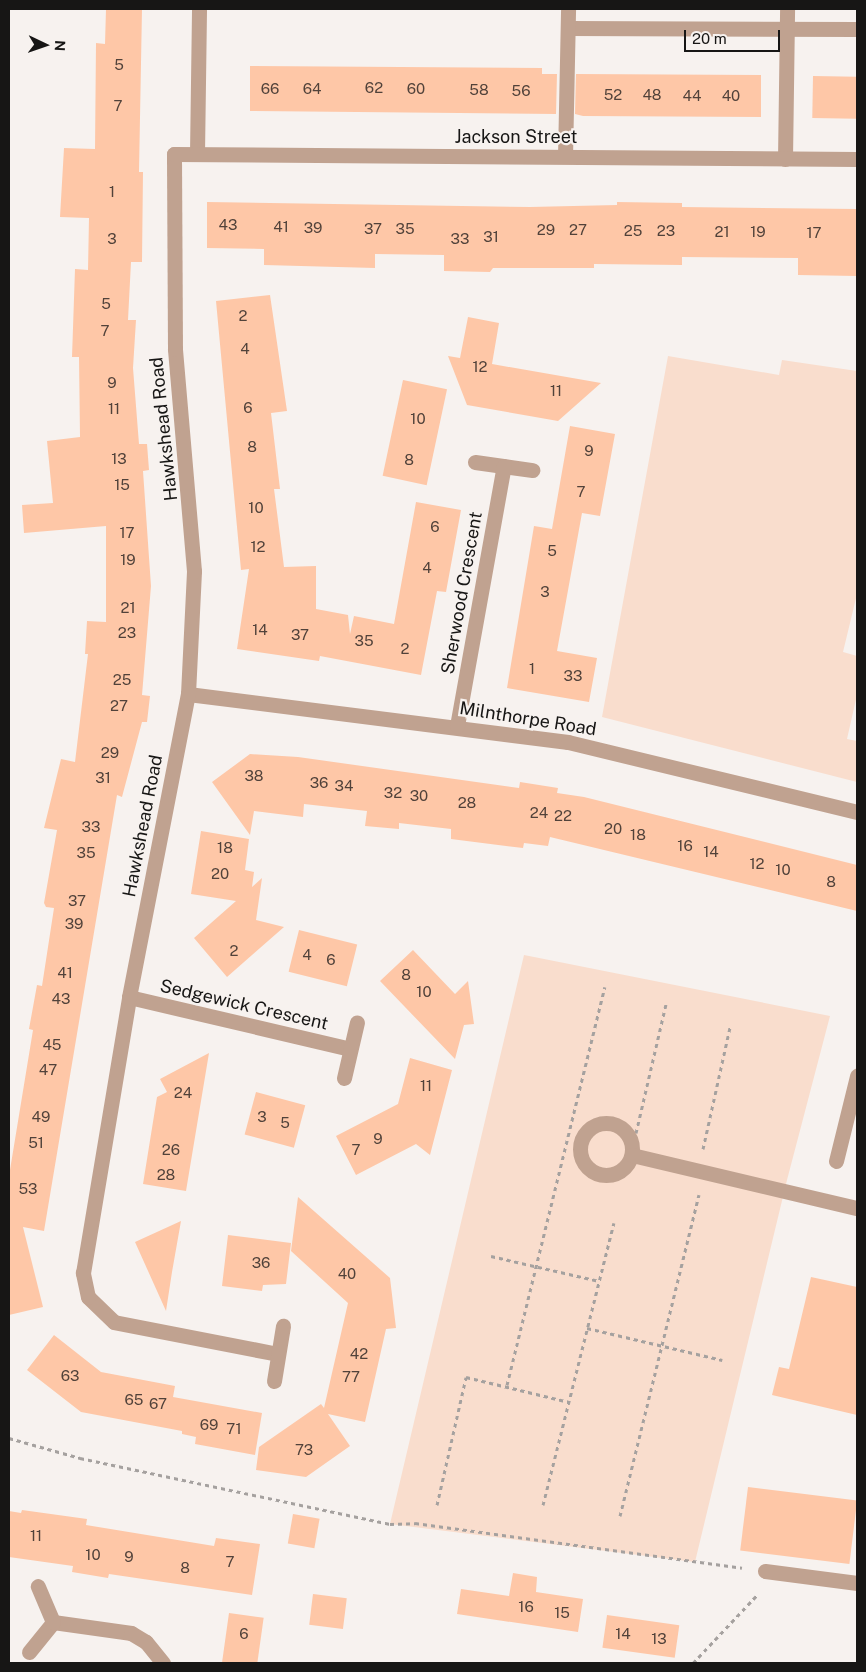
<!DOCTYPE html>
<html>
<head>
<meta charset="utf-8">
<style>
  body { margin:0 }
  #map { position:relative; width:866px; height:1672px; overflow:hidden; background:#f7f2ef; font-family:"Public Sans",sans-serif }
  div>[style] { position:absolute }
  .green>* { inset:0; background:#f9ddcd }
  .building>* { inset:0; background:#fec7a7; transform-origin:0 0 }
  .path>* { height:3px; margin-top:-1.5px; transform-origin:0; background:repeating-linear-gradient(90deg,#a5a19f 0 4px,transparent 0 8px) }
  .minor>* { height:15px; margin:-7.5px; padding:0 7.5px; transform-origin:7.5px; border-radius:7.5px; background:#c0a290 }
  .minor>.ring { margin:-7.5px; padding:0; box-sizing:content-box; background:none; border:15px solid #c0a290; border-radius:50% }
  span { translate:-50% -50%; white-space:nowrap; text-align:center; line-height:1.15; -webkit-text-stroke:4.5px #f7f2ef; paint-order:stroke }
  .number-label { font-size:15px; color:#51423a }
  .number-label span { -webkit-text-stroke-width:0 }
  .street-label { font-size:18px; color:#171615 }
  .frame { position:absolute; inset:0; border:10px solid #171615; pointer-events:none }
  .north { position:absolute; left:20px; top:20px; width:50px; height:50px; -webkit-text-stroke:4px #f7f2ef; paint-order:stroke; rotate:93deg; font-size:14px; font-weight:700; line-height:20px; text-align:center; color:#171615 }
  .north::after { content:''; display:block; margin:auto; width:18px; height:22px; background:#171615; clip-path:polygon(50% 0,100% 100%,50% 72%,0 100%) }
  .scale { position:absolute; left:684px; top:30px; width:96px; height:22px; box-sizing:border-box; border:2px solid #171615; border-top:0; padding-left:6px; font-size:15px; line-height:18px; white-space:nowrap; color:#171615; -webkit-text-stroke:4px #f7f2ef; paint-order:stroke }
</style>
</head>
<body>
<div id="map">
  <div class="green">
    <i style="clip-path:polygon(668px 356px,779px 375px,782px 360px,857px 371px,857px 594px,843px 652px,857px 656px,857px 695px,847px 739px,857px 741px,857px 782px,602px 717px)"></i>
    <i style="clip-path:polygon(524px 955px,830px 1016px,787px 1180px,695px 1562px,390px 1524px)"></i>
  </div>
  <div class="building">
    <i style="clip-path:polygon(106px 9px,142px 9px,139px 172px,143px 172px,142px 262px,131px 262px,128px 320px,136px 320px,133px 368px,139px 444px,147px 444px,149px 470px,143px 471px,151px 586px,142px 695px,150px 696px,147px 722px,142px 722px,122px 797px,117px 795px,44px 1231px,23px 1227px,43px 1307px,9px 1315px,9px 1176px,33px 1030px,29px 1029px,37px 985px,42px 986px,54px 908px,46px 907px,44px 903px,57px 830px,44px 828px,61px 759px,75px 762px,88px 654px,85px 654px,87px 621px,106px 622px,106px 526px,24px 533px,22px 505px,53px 503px,47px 441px,80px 437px,79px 357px,72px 357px,75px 269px,88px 270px,89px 218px,60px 217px,64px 148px,95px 149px,96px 43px,105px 44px)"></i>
    <i style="clip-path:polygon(250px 66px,542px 68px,542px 74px,557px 74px,556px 114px,250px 111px)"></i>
    <i style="clip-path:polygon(576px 74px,761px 75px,761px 117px,583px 116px,575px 114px)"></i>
    <i style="left:813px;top:76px;width:44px;height:42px;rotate:1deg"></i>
    <i style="clip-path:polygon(207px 202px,530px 207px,617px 205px,617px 202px,682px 203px,682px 207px,857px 209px,857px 276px,798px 275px,798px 258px,682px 257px,682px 265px,594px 264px,594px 268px,493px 268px,490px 272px,444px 271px,444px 255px,375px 254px,375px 268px,264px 265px,264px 249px,207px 248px)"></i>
    <i style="clip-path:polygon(270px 295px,287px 411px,271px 413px,280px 489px,274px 489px,284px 567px,316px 566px,316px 609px,348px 615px,350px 634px,354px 616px,394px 624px,416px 502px,461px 510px,446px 592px,437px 591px,421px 675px,320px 656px,319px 661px,237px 649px,249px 569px,241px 570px,216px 301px)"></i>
    <i style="clip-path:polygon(468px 317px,499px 323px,492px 364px,601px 383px,558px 421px,467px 405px,448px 356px,460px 358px)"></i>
    <i style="left:403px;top:380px;width:45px;height:98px;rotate:12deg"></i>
    <i style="clip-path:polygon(570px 426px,615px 434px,600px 516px,582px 513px,557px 651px,597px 658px,589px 702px,507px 688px,534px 526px,552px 529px)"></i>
    <i style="clip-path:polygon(250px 754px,298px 757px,519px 788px,520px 782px,558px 788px,557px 793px,584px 797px,857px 865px,857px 911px,550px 837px,548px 846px,524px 843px,523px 848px,451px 839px,451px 829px,399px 823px,399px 829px,365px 826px,367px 811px,304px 804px,303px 817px,254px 811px,250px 835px,212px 782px)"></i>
    <i style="clip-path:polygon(201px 831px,249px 839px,245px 870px,254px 872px,252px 887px,262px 878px,256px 920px,284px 927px,227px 977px,194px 938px,236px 901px,191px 894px)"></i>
    <i style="left:299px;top:930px;width:60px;height:43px;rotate:14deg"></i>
    <i style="clip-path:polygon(413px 950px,455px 994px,468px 981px,474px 1024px,464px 1025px,455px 1059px,380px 981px)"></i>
    <i style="clip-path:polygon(209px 1053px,186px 1191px,143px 1184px,157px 1097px,167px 1092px,160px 1079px)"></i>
    <i style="clip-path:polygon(410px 1058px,452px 1070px,430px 1155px,416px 1144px,356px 1175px,336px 1136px,398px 1104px)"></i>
    <i style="left:256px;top:1092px;width:51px;height:44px;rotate:15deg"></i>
    <i style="clip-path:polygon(298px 1197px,390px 1278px,396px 1328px,386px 1329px,365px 1422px,328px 1414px,350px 1446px,306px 1477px,256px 1470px,259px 1447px,321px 1404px,324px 1408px,348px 1303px,291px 1251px)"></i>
    <i style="clip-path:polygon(181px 1221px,172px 1272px,166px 1311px,135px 1242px)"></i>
    <i style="clip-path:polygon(228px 1235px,291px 1243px,286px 1284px,263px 1285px,262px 1291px,222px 1286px)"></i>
    <i style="clip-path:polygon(811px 1277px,857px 1287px,857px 1415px,772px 1395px,779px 1367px,789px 1369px)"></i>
    <i style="clip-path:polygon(54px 1335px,101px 1372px,175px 1386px,173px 1397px,262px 1413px,255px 1455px,195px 1444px,196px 1437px,182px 1434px,182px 1431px,81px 1412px,27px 1370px)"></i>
    <i style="left:748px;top:1487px;width:110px;height:64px;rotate:7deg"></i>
    <i style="clip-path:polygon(22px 1510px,87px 1519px,86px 1525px,214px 1546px,216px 1538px,260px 1544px,252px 1595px,109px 1574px,108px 1578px,72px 1572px,73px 1566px,9px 1557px,9px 1511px,21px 1513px)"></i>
    <i style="left:293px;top:1514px;width:27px;height:30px;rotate:10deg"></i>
    <i style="clip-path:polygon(513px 1573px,537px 1577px,536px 1592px,583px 1599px,578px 1632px,457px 1614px,461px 1589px,509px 1596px)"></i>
    <i style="left:313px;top:1594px;width:34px;height:31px;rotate:7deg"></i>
    <i style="left:229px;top:1613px;width:35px;height:50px;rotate:8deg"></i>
    <i style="left:607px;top:1615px;width:73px;height:33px;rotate:8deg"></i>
  </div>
  <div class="path">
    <i style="left:636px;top:1133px;width:132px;rotate:-76.9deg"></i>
    <i style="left:703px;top:1149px;width:125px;rotate:-77.5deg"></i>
    <i style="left:491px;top:1256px;width:111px;rotate:13deg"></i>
    <i style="left:587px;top:1328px;width:139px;rotate:13.3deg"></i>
    <i style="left:507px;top:1385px;width:410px;rotate:-76.2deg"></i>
    <i style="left:9px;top:1438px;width:74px;rotate:15.7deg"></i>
    <i style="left:80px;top:1458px;width:317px;rotate:12deg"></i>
    <i style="left:390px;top:1524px;width:25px;rotate:-2deg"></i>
    <i style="left:415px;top:1523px;width:330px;rotate:7.8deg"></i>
    <i style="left:437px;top:1505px;width:131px;rotate:-77.2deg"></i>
    <i style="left:466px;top:1377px;width:106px;rotate:13.6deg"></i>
    <i style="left:543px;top:1505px;width:291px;rotate:-75.9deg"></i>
    <i style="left:620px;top:1516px;width:331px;rotate:-76.2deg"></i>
    <i style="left:693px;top:1663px;width:95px;rotate:-46.7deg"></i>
  </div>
  <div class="minor">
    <i style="left:568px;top:28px;width:289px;rotate:0.2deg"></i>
    <i style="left:197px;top:154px;width:145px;rotate:-89.2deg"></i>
    <i style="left:565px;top:156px;width:147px;rotate:-88.8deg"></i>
    <i style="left:785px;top:159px;width:150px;rotate:-89.2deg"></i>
    <i style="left:475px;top:462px;width:58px;rotate:8deg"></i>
    <i style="left:188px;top:694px;width:383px;rotate:7.2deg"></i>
    <i style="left:568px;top:742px;width:297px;rotate:13.6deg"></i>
    <i style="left:457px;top:726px;width:264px;rotate:-79.8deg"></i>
    <i style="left:129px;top:997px;width:227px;rotate:13.2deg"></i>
    <i style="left:344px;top:1078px;width:57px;rotate:-76.9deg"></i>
    <i class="ring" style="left:580px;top:1123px;width:37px;height:37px"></i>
    <i style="left:632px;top:1155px;width:231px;rotate:13.3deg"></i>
    <i style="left:836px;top:1161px;width:88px;rotate:-76.1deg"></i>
    <i style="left:278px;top:1354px;width:167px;rotate:-169deg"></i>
    <i style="left:114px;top:1322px;width:36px;rotate:-136deg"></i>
    <i style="left:88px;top:1297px;width:25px;rotate:-102deg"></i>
    <i style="left:83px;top:1273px;width:280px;rotate:-80.5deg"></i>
    <i style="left:129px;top:997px;width:309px;rotate:-79deg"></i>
    <i style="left:188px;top:694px;width:123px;rotate:-87.2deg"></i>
    <i style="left:194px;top:571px;width:223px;rotate:-94.9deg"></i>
    <i style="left:175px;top:349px;width:195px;rotate:-90.3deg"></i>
    <i style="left:174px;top:154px;width:683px;rotate:0.42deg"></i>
    <i style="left:274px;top:1381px;width:56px;rotate:-80.7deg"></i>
    <i style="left:765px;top:1571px;width:93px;rotate:7.4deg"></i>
    <i style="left:53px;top:1622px;width:79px;rotate:8deg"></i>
    <i style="left:131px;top:1633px;width:17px;rotate:31deg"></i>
    <i style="left:146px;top:1642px;width:27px;rotate:51deg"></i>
    <i style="left:29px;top:1652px;width:38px;rotate:-51deg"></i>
    <i style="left:53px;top:1622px;width:39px;rotate:-113deg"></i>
  </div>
  <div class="number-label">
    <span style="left:119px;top:65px">5</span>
    <span style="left:374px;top:88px">62</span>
    <span style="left:270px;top:89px">66</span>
    <span style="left:312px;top:89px">64</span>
    <span style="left:416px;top:89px">60</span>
    <span style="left:479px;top:90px">58</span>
    <span style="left:521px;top:91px">56</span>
    <span style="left:613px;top:95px">52</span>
    <span style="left:652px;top:95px">48</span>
    <span style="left:692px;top:96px">44</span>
    <span style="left:731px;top:96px">40</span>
    <span style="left:118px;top:106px">7</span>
    <span style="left:112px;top:192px">1</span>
    <span style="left:228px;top:225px">43</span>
    <span style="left:281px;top:227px">41</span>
    <span style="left:313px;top:228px">39</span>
    <span style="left:373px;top:229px">37</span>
    <span style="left:405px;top:229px">35</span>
    <span style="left:546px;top:230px">29</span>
    <span style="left:578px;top:230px">27</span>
    <span style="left:633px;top:231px">25</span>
    <span style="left:666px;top:231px">23</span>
    <span style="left:722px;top:232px">21</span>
    <span style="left:758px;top:232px">19</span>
    <span style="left:814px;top:233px">17</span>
    <span style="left:491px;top:237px">31</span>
    <span style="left:112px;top:239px">3</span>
    <span style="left:460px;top:239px">33</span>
    <span style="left:106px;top:304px">5</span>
    <span style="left:243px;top:316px">2</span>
    <span style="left:105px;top:331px">7</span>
    <span style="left:245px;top:349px">4</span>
    <span style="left:480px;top:367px">12</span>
    <span style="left:112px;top:383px">9</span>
    <span style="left:556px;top:391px">11</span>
    <span style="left:248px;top:408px">6</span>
    <span style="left:114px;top:409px">11</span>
    <span style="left:418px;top:419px">10</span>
    <span style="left:252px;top:447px">8</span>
    <span style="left:589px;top:451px">9</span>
    <span style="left:119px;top:459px">13</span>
    <span style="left:409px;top:460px">8</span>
    <span style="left:122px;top:485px">15</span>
    <span style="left:581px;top:492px">7</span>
    <span style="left:256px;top:508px">10</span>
    <span style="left:435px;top:527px">6</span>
    <span style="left:127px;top:533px">17</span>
    <span style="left:258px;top:547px">12</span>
    <span style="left:552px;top:551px">5</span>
    <span style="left:128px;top:560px">19</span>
    <span style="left:427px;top:568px">4</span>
    <span style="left:545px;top:592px">3</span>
    <span style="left:128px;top:608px">21</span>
    <span style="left:260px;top:630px">14</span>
    <span style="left:127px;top:633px">23</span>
    <span style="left:300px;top:635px">37</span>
    <span style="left:364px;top:641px">35</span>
    <span style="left:405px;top:649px">2</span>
    <span style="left:532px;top:669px">1</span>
    <span style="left:573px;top:676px">33</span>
    <span style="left:122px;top:680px">25</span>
    <span style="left:119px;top:706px">27</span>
    <span style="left:110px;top:753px">29</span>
    <span style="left:254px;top:776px">38</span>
    <span style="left:103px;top:778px">31</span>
    <span style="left:319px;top:783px">36</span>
    <span style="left:344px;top:786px">34</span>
    <span style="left:393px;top:793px">32</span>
    <span style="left:419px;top:796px">30</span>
    <span style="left:467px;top:803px">28</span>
    <span style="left:539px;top:813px">24</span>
    <span style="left:563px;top:816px">22</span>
    <span style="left:91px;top:827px">33</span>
    <span style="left:613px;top:829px">20</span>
    <span style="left:638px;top:835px">18</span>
    <span style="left:685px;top:846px">16</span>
    <span style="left:225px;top:848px">18</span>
    <span style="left:711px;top:852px">14</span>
    <span style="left:86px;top:853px">35</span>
    <span style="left:757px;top:864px">12</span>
    <span style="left:783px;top:870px">10</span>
    <span style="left:220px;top:874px">20</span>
    <span style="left:831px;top:882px">8</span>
    <span style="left:77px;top:901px">37</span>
    <span style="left:74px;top:924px">39</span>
    <span style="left:234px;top:951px">2</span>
    <span style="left:307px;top:955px">4</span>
    <span style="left:331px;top:960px">6</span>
    <span style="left:65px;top:973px">41</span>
    <span style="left:406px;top:975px">8</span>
    <span style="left:424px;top:992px">10</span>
    <span style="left:61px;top:999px">43</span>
    <span style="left:52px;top:1045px">45</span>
    <span style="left:48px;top:1070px">47</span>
    <span style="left:426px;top:1086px">11</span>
    <span style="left:183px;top:1093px">24</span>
    <span style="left:41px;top:1117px">49</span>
    <span style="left:262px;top:1117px">3</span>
    <span style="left:285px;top:1123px">5</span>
    <span style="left:378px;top:1139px">9</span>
    <span style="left:36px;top:1143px">51</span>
    <span style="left:171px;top:1150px">26</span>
    <span style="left:356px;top:1150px">7</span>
    <span style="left:166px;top:1175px">28</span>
    <span style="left:28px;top:1189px">53</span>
    <span style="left:261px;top:1263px">36</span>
    <span style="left:347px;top:1274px">40</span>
    <span style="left:359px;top:1354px">42</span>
    <span style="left:70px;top:1376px">63</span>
    <span style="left:351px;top:1377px">77</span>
    <span style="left:134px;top:1400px">65</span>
    <span style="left:158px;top:1404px">67</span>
    <span style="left:209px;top:1425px">69</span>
    <span style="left:234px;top:1429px">71</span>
    <span style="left:304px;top:1450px">73</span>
    <span style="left:36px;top:1536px">11</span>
    <span style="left:93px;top:1555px">10</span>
    <span style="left:129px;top:1557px">9</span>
    <span style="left:230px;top:1562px">7</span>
    <span style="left:185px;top:1568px">8</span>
    <span style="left:526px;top:1607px">16</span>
    <span style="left:562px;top:1613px">15</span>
    <span style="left:244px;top:1634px">6</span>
    <span style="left:623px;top:1634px">14</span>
    <span style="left:659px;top:1639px">13</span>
  </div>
  <div class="street-label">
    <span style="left:516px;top:137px">Jackson Street</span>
    <span style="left:164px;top:429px;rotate:-96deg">Hawkshead Road</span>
    <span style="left:462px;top:593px;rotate:-80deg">Sherwood Crescent</span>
    <span style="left:528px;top:719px;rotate:9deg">Milnthorpe Road</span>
    <span style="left:143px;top:826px;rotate:-79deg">Hawkshead Road</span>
    <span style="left:244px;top:1005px;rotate:13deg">Sedgewick Crescent</span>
  </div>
  <div class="frame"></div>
  <div class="north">N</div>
  <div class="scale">20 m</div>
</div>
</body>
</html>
